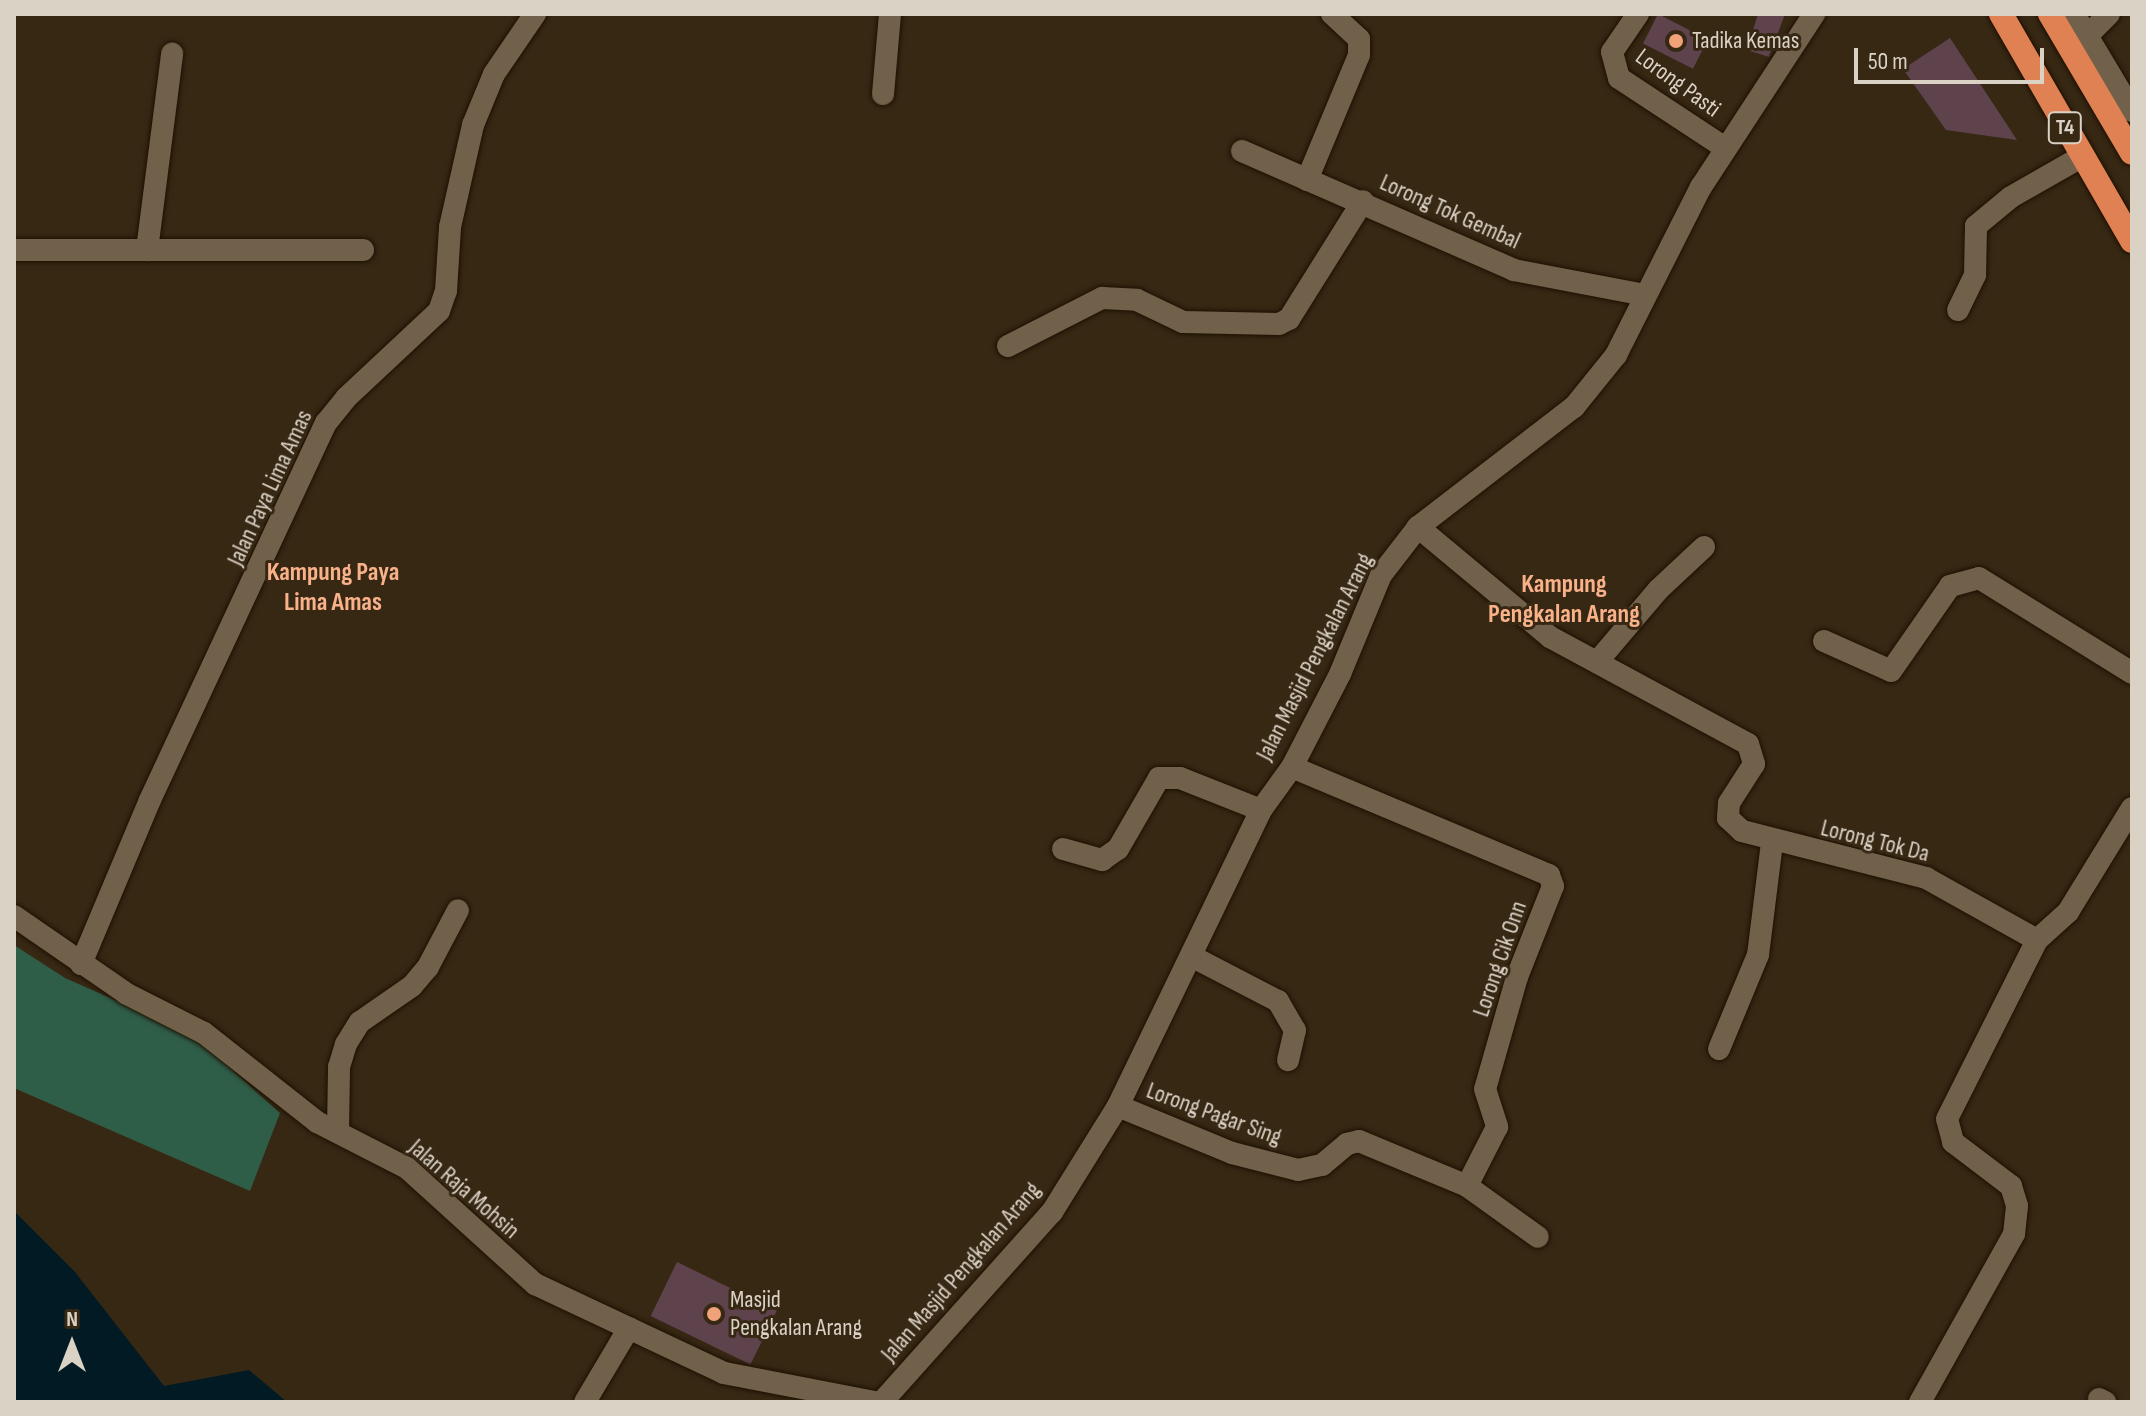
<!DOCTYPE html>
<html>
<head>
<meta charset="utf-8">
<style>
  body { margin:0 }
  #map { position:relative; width:2146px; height:1416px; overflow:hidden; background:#372814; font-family:"Sofia Sans Condensed",sans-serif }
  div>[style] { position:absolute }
  .green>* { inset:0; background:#2f5e48 }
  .water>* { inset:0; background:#011a23 }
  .building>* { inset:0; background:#5e434d; transform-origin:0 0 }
  .roads { filter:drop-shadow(0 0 2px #1e1000) drop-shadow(0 0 2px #1e1000) }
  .street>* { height:22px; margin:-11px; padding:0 11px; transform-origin:11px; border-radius:11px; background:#71614b }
  .highway>* { height:24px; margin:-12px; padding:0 12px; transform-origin:12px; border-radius:12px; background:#df8153 }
  .dots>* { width:22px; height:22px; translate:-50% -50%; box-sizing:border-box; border:4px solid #372814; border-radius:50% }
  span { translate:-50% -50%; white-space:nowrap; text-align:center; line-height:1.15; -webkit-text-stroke:6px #372814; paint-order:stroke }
  .shield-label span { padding:2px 6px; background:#372814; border:2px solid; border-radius:6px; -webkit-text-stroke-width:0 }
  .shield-label { font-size:22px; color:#dbd2c6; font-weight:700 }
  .poi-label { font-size:24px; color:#dbd2c6 }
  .left { translate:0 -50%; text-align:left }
  .street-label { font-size:24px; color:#dbd2c6 }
  .neighbourhood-label { font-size:26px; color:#f9b18a; font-weight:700 }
  .frame { position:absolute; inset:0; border:16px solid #dbd2c6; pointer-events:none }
  .north { position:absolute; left:32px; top:1304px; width:80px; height:80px; -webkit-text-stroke:6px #372814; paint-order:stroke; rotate:0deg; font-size:22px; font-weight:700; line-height:32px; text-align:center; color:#dbd2c6 }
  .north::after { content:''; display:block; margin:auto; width:28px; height:36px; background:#dbd2c6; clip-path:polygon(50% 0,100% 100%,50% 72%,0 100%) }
  .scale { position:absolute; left:1854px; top:48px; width:190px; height:36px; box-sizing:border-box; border:4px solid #dbd2c6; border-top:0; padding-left:10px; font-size:24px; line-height:28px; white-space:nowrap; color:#dbd2c6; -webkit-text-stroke:6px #372814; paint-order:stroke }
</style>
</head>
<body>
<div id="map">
  <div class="green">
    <i style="clip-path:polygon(14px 945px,65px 978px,192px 1034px,280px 1113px,250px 1191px,14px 1088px)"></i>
  </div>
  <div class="water">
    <i style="clip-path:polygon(14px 1211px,75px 1272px,164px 1386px,249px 1370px,287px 1402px,14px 1402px)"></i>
  </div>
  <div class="building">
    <i style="left:1658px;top:14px;width:56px;height:33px;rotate:27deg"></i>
    <i style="clip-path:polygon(1758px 14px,1785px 14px,1769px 57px,1747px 50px)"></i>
    <i style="clip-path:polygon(1950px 38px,2017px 140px,1946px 130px,1903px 69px)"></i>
    <i style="left:677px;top:1262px;width:111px;height:60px;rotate:26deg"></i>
  </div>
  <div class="roads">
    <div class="street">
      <i style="left:1638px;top:14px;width:46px;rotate:124.4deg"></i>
      <i style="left:1612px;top:52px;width:27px;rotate:75deg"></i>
      <i style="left:1619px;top:78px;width:127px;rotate:33.4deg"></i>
      <i style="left:2074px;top:14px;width:113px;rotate:59.1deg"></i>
      <i style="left:2087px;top:36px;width:31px;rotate:-45deg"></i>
      <i style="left:883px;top:94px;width:80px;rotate:-85deg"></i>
      <i style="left:1242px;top:151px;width:297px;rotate:23.6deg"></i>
      <i style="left:1514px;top:270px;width:133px;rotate:10.8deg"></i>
      <i style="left:1307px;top:180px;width:135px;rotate:-67.4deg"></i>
      <i style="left:1359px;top:55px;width:16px;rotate:-90deg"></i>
      <i style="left:1359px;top:39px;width:37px;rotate:-137deg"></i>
      <i style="left:14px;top:250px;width:349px"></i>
      <i style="left:147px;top:250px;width:198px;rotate:-82.7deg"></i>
      <i style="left:1958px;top:310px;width:39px;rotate:-64deg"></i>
      <i style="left:1975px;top:275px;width:49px;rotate:-88.8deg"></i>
      <i style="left:1976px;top:226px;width:45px;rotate:-39.6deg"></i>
      <i style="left:2011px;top:197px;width:81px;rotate:-29.7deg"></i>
      <i style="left:1008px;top:346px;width:106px;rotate:-27.1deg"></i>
      <i style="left:1102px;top:298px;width:35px;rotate:3deg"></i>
      <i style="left:1137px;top:300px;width:51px;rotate:25.6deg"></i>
      <i style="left:1183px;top:322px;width:96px;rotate:1.2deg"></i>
      <i style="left:1279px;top:324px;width:11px;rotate:-27deg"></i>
      <i style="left:1289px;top:319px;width:139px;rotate:-57.9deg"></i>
      <i style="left:1418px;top:527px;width:172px;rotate:39.8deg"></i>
      <i style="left:1550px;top:637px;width:225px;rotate:28.4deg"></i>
      <i style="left:1748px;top:744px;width:21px;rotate:73deg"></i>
      <i style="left:1754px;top:764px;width:46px;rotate:122.7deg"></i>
      <i style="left:1729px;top:803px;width:15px;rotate:94deg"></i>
      <i style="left:1728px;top:818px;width:19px;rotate:43deg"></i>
      <i style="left:1742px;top:831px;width:190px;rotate:14.3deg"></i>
      <i style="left:1926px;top:878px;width:127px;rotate:29.2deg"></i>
      <i style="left:2037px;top:940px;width:200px;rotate:116.7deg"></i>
      <i style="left:1947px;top:1119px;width:24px;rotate:75deg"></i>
      <i style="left:1953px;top:1142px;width:73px;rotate:37.2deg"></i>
      <i style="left:2011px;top:1186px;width:21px;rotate:73deg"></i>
      <i style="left:2017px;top:1206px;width:28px;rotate:96deg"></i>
      <i style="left:2014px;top:1234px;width:193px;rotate:119.2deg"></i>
      <i style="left:1824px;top:641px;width:73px;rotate:24.1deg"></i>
      <i style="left:1891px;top:671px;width:103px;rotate:-55.2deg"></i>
      <i style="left:1950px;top:586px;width:30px;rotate:-15deg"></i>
      <i style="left:1979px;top:578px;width:180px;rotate:31.8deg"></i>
      <i style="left:1597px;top:662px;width:94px;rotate:-49.7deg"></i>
      <i style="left:1658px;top:590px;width:63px;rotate:-43.1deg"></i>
      <i style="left:1292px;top:767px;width:279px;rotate:22.8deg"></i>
      <i style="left:1549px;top:875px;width:12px;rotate:70deg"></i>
      <i style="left:1553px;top:886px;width:98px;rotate:111.6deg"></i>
      <i style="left:1517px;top:977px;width:116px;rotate:105.9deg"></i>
      <i style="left:1485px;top:1089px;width:40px;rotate:72deg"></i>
      <i style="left:1497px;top:1127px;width:66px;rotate:117deg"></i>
      <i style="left:1063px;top:849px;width:41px;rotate:15.8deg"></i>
      <i style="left:1102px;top:860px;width:19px;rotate:-35deg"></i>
      <i style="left:1118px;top:849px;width:82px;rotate:-60deg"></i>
      <i style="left:1159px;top:778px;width:21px"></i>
      <i style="left:1180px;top:778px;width:87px;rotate:21.6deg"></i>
      <i style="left:14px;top:916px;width:137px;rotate:34.6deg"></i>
      <i style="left:127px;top:994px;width:86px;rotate:26.9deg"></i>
      <i style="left:204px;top:1033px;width:144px;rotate:38.2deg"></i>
      <i style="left:317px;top:1122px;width:101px;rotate:27.1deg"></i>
      <i style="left:407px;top:1168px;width:173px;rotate:42.2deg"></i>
      <i style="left:535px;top:1284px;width:209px;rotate:25.2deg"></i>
      <i style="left:724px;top:1373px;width:154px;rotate:10.9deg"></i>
      <i style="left:2037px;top:940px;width:42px;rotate:-42.1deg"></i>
      <i style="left:2068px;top:912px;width:122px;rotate:-58.4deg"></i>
      <i style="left:1193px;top:957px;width:96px;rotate:27.4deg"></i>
      <i style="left:1278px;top:1001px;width:34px;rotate:60deg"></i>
      <i style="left:1295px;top:1030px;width:31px;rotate:103deg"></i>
      <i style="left:81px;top:964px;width:178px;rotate:-67.2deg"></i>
      <i style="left:150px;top:800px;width:416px;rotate:-65deg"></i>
      <i style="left:326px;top:423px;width:32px;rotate:-51deg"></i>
      <i style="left:346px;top:398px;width:127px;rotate:-43.1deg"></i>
      <i style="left:439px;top:311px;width:21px;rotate:-71deg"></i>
      <i style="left:446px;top:291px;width:64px;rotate:-86.4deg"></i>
      <i style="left:450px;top:227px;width:105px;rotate:-77.3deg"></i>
      <i style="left:473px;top:125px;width:55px;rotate:-67.6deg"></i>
      <i style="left:494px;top:74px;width:73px;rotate:-55.7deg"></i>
      <i style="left:1719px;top:1049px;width:102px;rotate:-67.5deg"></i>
      <i style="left:1758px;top:955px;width:114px;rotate:-82.9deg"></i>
      <i style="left:1118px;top:1106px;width:123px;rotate:22.4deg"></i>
      <i style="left:1232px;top:1153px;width:68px;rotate:14.4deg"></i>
      <i style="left:1298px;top:1170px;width:25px;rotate:-12deg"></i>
      <i style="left:1322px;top:1165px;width:33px;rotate:-40deg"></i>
      <i style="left:1347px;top:1144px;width:12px;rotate:-14deg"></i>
      <i style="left:1359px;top:1141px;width:117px;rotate:22.6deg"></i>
      <i style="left:1467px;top:1186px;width:87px;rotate:35.7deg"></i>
      <i style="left:338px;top:1132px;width:65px;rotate:-89.1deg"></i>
      <i style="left:339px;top:1067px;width:24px;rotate:-73deg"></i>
      <i style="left:346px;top:1044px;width:26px;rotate:-58deg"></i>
      <i style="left:360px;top:1022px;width:63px;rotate:-34.7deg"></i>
      <i style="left:412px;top:986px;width:25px;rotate:-50deg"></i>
      <i style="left:428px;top:967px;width:64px;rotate:-62.2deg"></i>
      <i style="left:2099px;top:1399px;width:7px;rotate:27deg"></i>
      <i style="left:585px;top:1402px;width:86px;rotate:-59.3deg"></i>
      <i style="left:882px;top:1402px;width:255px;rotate:-48.2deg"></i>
      <i style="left:1052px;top:1212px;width:125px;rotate:-58.1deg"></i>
      <i style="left:1118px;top:1106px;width:329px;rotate:-64.2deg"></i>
      <i style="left:1261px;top:810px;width:53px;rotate:-54.2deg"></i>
      <i style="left:1292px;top:767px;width:105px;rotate:-62.7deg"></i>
      <i style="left:1340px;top:674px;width:107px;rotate:-67.5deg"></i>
      <i style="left:1381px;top:575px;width:61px;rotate:-52.4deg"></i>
      <i style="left:1418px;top:527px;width:197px;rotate:-37.6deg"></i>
      <i style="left:1574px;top:407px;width:67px;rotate:-51.1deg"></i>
      <i style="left:1616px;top:355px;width:188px;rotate:-63.2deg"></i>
      <i style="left:1701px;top:187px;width:207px;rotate:-56.8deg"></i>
    </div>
    <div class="highway">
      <i style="left:2001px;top:14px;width:262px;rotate:60deg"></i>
      <i style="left:2050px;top:14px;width:161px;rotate:59.5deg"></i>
    </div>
  </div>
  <div class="dots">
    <i style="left:1676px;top:41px;background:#f0a278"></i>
    <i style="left:714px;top:1314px;background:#f0a278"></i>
  </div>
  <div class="shield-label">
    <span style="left:2065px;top:128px">T4</span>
  </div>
  <div class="poi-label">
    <span class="left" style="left:1692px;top:41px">Tadika Kemas</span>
    <span class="left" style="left:730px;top:1314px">Masjid<br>Pengkalan Arang</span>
  </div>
  <div class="street-label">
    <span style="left:1678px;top:83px;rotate:36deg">Lorong Pasti</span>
    <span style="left:1450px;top:212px;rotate:24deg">Lorong Tok Gembal</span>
    <span style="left:270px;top:488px;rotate:-65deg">Jalan Paya Lima Amas</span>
    <span style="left:1315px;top:657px;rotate:-63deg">Jalan Masjid Pengkalan Arang</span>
    <span style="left:1875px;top:841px;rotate:14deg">Lorong Tok Da</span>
    <span style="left:1500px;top:959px;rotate:-71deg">Lorong Cik Onn</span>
    <span style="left:1214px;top:1114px;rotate:20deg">Lorong Pagar Sing</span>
    <span style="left:464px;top:1189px;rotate:41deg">Jalan Raja Mohsin</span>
    <span style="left:961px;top:1272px;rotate:-49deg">Jalan Masjid Pengkalan Arang</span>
  </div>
  <div class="neighbourhood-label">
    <span style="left:333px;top:588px">Kampung Paya<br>Lima Amas</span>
    <span style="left:1564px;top:600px">Kampung<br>Pengkalan Arang</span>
  </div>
  <div class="frame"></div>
  <div class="north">N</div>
  <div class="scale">50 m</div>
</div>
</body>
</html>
